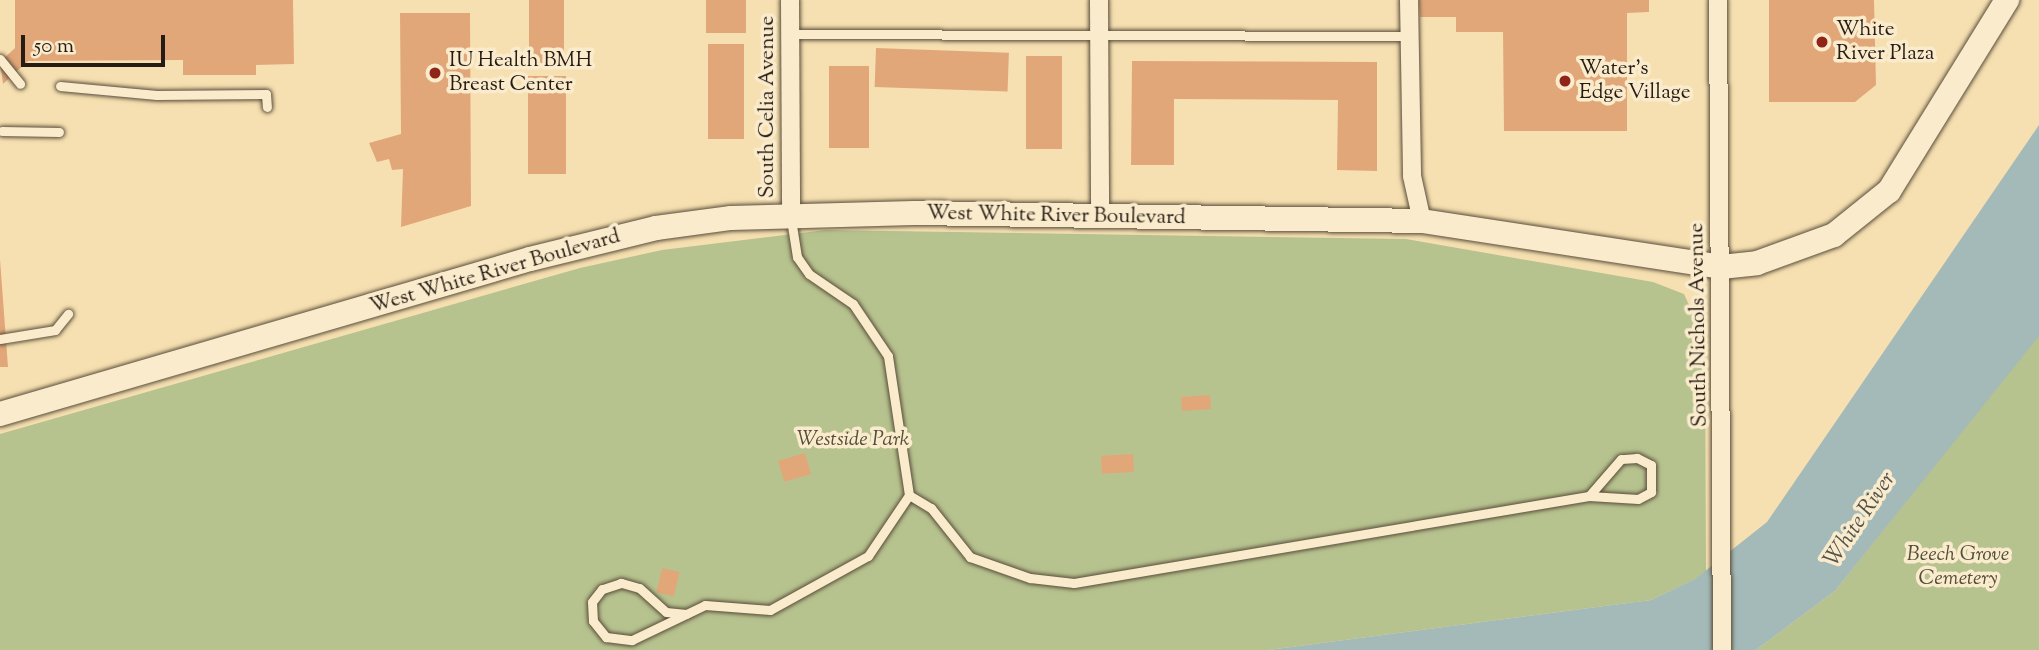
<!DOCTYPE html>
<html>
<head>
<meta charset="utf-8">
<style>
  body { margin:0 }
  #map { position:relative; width:2039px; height:650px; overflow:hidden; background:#f6e0b1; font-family:"Sorts Mill Goudy",serif }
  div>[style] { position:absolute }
  .green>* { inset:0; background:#b7c38f }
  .water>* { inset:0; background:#a3bab8 }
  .building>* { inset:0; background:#e2a779; transform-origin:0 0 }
  .roads { filter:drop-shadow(0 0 2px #5a4d3b) drop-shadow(0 0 2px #5a4d3b) }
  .lane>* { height:9px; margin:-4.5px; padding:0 4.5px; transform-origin:4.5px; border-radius:4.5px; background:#f9ebcc }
  .street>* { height:18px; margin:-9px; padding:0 9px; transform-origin:9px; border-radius:9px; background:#f9ebcc }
  .secondary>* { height:24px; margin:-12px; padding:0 12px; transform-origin:12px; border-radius:12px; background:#f9ebcc }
  .dots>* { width:19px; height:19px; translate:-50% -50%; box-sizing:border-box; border:4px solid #f9ebcc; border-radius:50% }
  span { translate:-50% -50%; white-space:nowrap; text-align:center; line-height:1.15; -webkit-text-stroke:7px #f9ebcc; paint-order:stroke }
  .poi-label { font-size:21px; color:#261c14 }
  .left { translate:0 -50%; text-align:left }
  .street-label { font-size:21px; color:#261c14 }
  .park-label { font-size:21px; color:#524e39; font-style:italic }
  .water-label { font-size:23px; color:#52534d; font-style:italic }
  .scale { position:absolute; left:21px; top:35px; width:144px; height:32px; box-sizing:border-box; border:4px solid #261c14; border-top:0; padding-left:9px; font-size:21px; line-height:24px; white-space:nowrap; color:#261c14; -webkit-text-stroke:5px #f9ebcc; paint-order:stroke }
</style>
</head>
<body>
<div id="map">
  <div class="green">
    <i style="clip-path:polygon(826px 230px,1406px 239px,1653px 282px,1684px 294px,1705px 340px,1706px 574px,1651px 600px,1268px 650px,0 650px,0 434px,580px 268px,662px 250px)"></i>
    <i style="clip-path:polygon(2039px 334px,2039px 650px,1756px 650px,1835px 591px)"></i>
  </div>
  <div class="water">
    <i style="clip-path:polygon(2039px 125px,2039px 336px,1835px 591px,1756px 650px,1268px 650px,1651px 600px,1695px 579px,1767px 522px)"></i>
  </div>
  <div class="building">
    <i style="clip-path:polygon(15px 0,293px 0,294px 64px,256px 65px,256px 75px,183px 75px,183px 60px,28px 61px,3px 84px,0 62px,15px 48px)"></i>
    <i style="left:529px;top:0;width:35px;height:66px"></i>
    <i style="left:706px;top:0;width:40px;height:33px"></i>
    <i style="clip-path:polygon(1419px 0,1649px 0,1649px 12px,1627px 13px,1627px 131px,1504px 131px,1503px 32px,1456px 32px,1456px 17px,1420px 17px)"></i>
    <i style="clip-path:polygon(1769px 0,1874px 0,1876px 85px,1855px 102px,1769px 102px)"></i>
    <i style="clip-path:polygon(400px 13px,470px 13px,471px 206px,401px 227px,403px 169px,392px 170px,389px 159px,377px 162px,369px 143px,401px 134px)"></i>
    <i style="left:708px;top:44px;width:36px;height:95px"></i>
    <i style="left:876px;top:48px;width:133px;height:39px;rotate:2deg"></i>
    <i style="left:1026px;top:56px;width:36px;height:93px"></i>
    <i style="clip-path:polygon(1132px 61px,1377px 62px,1377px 171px,1337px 170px,1338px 100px,1174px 99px,1174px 165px,1131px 165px)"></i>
    <i style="left:829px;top:66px;width:40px;height:82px"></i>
    <i style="left:528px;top:76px;width:38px;height:98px"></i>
    <i style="clip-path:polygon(0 259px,8px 367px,0 367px)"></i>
    <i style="left:1210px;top:395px;width:14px;height:29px;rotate:86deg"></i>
    <i style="left:805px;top:453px;width:22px;height:28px;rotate:74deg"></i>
    <i style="left:1133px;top:454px;width:18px;height:32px;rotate:87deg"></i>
    <i style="left:662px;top:568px;width:18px;height:25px;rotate:13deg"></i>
  </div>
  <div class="roads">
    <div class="lane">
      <i style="left:790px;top:34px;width:618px;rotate:0.19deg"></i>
      <i style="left:0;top:59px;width:32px;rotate:51deg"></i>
      <i style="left:60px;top:86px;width:97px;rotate:5.3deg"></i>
      <i style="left:157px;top:95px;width:109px;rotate:-0.5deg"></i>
      <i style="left:266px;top:94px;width:13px;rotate:86deg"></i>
      <i style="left:2px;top:131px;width:57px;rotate:1deg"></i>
      <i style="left:0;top:339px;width:56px;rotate:-9.3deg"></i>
      <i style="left:55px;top:330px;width:21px;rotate:-51deg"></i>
      <i style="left:909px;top:495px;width:26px;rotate:31deg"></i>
      <i style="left:931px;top:508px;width:63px;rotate:51.5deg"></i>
      <i style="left:970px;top:557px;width:64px;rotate:19.3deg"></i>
      <i style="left:1030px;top:578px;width:44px;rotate:6.5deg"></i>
      <i style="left:1074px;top:583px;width:522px;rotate:-9.59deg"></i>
      <i style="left:1589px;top:496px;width:49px;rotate:3.5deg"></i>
      <i style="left:1638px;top:499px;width:15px;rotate:-28deg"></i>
      <i style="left:1651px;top:492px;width:27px;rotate:-90deg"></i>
      <i style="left:1651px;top:465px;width:16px;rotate:-153deg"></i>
      <i style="left:1637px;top:458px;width:16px;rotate:176deg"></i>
      <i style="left:1621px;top:459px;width:49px;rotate:130.9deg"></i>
      <i style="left:686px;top:614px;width:20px;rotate:-174deg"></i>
      <i style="left:666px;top:612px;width:36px;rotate:-138deg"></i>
      <i style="left:639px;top:588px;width:19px;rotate:-164deg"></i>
      <i style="left:621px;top:583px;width:20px;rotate:162deg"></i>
      <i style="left:602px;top:589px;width:16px;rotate:128deg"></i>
      <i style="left:592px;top:602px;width:19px;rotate:87deg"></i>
      <i style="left:593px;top:621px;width:21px;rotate:51deg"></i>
      <i style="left:606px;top:637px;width:26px;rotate:7deg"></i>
      <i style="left:632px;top:640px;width:81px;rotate:-25.6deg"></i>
      <i style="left:705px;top:605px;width:65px;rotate:4.4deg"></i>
      <i style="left:770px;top:610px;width:112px;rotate:-28.9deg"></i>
      <i style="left:868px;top:556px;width:73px;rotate:-56.1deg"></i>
      <i style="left:909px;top:495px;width:141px;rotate:-98.6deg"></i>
      <i style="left:888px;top:356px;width:63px;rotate:-123.9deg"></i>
      <i style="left:853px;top:304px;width:53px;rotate:-145.7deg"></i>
      <i style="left:809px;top:274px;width:21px;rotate:-125deg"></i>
      <i style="left:797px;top:257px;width:38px;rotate:-99deg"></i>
    </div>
    <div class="street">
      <i style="left:790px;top:0;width:214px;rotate:89.7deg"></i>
      <i style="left:1099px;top:0;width:218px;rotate:89.7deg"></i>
      <i style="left:1409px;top:0;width:176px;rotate:89deg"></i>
      <i style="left:1412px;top:176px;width:46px;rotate:77.5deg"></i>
      <i style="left:1718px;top:0;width:650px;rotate:89.65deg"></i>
    </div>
    <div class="secondary">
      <i style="left:0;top:414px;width:552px;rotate:-16.3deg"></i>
      <i style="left:530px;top:259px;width:130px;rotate:-13.8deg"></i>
      <i style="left:656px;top:228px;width:76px;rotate:-7.6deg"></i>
      <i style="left:731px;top:218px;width:183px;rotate:-1.6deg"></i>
      <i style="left:914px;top:213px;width:508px;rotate:0.9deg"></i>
      <i style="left:1422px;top:221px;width:303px;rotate:8.7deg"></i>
      <i style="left:1721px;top:267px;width:36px;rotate:-6deg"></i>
      <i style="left:1757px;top:263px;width:82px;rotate:-20deg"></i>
      <i style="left:1834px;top:235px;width:70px;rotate:-38.7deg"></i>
      <i style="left:1889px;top:191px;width:225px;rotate:-58.3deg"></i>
    </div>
  </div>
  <div class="dots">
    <i style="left:1822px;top:42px;background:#8f2418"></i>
    <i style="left:435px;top:73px;background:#8f2418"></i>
    <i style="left:1565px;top:81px;background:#8f2418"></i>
  </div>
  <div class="poi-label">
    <span class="left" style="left:1836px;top:42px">White<br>River Plaza</span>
    <span class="left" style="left:449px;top:73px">IU Health BMH<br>Breast Center</span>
    <span class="left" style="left:1579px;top:81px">Water's<br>Edge Village</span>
  </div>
  <div class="street-label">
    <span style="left:768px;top:107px;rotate:-90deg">South Celia Avenue</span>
    <span style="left:1056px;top:216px;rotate:1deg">West White River Boulevard</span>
    <span style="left:495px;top:272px;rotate:-16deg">West White River Boulevard</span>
    <span style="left:1699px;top:325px;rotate:-91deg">South Nichols Avenue</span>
  </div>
  <div class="park-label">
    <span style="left:853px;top:440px">Westside Park</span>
    <span style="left:1958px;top:567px">Beech Grove<br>Cemetery</span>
  </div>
  <div class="water-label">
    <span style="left:1861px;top:520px;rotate:-56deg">White River</span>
  </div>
  <div class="scale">50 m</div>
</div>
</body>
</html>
